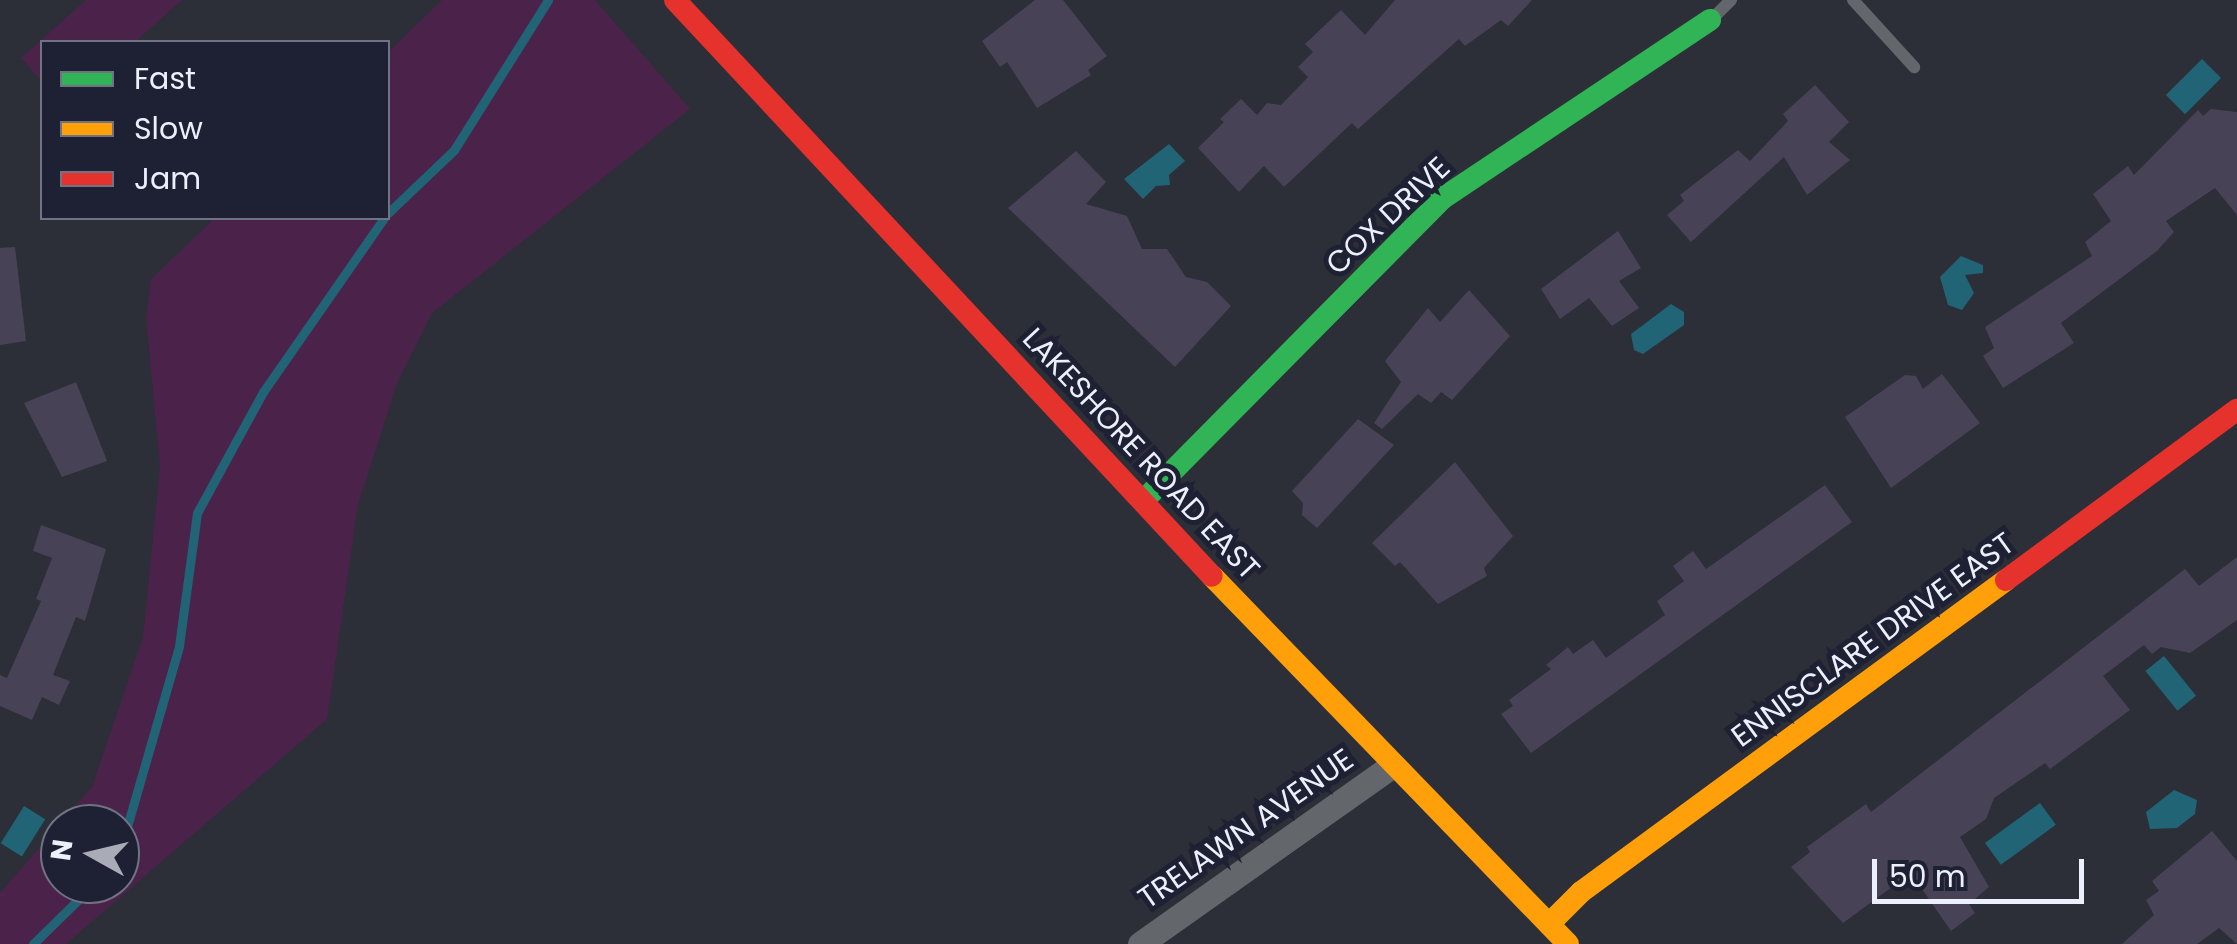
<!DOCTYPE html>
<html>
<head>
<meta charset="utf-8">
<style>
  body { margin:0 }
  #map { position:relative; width:2237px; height:944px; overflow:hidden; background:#2c2e38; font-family:Poppins,sans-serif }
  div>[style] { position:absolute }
  .green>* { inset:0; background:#4b234a }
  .water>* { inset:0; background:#206475; transform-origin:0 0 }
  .stream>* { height:9px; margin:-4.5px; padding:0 4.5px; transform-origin:4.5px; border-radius:4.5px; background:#206475 }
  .building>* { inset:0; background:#484256 }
  .lane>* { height:12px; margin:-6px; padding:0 6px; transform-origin:6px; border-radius:6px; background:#63666a }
  .street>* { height:25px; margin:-12.5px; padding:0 12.5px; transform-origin:12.5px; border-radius:12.5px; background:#63666a }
  .fast>* { height:22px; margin:-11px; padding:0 11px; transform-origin:11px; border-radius:11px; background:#30b455 }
  .slow>* { height:22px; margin:-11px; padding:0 11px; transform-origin:11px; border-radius:11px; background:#ff9f0a }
  .jam>* { height:22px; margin:-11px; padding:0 11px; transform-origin:11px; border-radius:11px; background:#e5322d }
  span { translate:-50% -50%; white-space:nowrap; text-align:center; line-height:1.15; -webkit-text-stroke:10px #1d2133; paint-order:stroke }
  .street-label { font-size:30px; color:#eceffc }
  .legend { position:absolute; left:40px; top:40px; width:350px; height:180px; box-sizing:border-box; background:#1d2133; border:2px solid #707383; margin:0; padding:12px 18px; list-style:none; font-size:30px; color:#eceffc }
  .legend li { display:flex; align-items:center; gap:20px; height:50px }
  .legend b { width:50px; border:2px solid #707383 }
  .north { position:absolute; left:40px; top:804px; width:100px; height:100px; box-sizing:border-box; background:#1d2133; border:2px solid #707383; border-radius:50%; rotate:278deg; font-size:28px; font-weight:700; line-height:40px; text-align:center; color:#eceffc }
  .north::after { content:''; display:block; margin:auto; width:35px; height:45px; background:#a9abb7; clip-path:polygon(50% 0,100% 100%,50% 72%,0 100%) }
  .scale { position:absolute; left:1872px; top:859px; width:212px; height:45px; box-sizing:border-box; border:5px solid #eceffc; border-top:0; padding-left:12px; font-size:30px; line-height:35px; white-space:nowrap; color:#eceffc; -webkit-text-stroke:8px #1d2133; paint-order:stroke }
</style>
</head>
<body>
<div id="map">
  <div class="green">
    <i style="clip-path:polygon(86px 0,182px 0,135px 42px,42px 42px,42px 82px,21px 58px)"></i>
    <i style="clip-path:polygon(evenodd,442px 0,595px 0,690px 109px,432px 313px,397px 383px,358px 505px,327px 719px,66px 944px,0 944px,0 893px,92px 787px,143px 637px,160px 467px,146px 317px,151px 279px,215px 218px,388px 218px,388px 52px,442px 0,60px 824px,120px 824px,120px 884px,60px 884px,60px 824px)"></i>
  </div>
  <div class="water">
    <i style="left:2202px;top:59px;width:27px;height:51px;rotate:45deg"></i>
    <i style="clip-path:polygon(1169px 144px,1185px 161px,1169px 175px,1170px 185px,1156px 186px,1143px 199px,1124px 179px)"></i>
    <i style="clip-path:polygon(1961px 256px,1983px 265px,1983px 273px,1965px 275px,1974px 293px,1962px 310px,1948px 305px,1940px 277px)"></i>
    <i style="clip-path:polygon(1671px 304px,1684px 312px,1684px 325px,1643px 354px,1634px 350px,1631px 334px)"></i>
    <i style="left:2164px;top:656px;width:51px;height:24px;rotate:51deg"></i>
    <i style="clip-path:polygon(2174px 790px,2197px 800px,2195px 814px,2177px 828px,2150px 829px,2146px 812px)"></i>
    <i style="left:2040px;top:803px;width:27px;height:68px;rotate:54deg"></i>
    <i style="left:24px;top:806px;width:25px;height:44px;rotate:32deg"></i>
  </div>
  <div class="stream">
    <i style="left:388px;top:213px;width:91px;rotate:-43.7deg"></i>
    <i style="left:454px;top:150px;width:177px;rotate:-57.9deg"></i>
    <i style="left:120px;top:851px;width:213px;rotate:-73.9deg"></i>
    <i style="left:179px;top:646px;width:134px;rotate:-82.3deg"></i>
    <i style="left:197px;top:513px;width:138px;rotate:-61.4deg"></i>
    <i style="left:263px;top:392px;width:212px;rotate:-55.2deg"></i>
    <i style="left:33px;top:944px;width:86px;rotate:-44.5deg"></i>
  </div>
  <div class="building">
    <i style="clip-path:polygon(1035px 0,1063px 0,1107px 56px,1088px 70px,1091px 75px,1037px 108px,1007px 62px,1000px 67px,982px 41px)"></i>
    <i style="clip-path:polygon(1395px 0,1532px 0,1508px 26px,1501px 20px,1465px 46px,1459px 39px,1358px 129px,1352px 123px,1284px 187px,1264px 166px,1239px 192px,1198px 148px,1224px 122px,1220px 119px,1241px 99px,1257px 115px,1267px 103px,1281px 105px,1308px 77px,1298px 67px,1313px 52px,1305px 44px,1341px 10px,1365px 35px)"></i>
    <i style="clip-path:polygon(1815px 85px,1849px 122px,1829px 142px,1850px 160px,1807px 195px,1784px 157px,1691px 242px,1667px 215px,1684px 201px,1680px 195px,1738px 150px,1750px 161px,1788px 121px,1783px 114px)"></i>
    <i style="clip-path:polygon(2211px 109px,2237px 112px,2237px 215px,2215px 188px,2166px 221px,2174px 232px,2157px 251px,2061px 323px,2074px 343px,2003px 388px,1983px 356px,1994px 348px,1985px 327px,2092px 256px,2085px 242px,2111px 221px,2093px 194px,2128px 166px,2134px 175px,2198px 110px,2203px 116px)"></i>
    <i style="clip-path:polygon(1076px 151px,1106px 182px,1086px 204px,1127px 216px,1142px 249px,1167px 249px,1186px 277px,1207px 282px,1231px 306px,1175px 367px,1008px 208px)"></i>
    <i style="clip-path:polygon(1618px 231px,1641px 268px,1619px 281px,1639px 308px,1612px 326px,1589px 298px,1560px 319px,1541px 289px)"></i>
    <i style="clip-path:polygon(15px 247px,26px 341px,0 345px,0 248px)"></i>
    <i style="clip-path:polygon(1469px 290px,1510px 336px,1452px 400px,1441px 392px,1431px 403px,1418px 394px,1382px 429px,1374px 423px,1401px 382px,1385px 361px,1428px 308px,1440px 322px)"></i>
    <i style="clip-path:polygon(1942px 374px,1980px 423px,1891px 488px,1845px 417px,1905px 375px,1916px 376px,1923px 389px)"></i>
    <i style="clip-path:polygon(76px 382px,107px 461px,62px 477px,24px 403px)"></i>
    <i style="clip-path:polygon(1358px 419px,1394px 445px,1317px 528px,1302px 515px,1303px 503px,1292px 491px)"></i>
    <i style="clip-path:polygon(1455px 462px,1513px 536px,1484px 568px,1487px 576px,1438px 604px,1400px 562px,1395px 566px,1372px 543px)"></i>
    <i style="clip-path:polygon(1825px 485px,1852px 522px,1531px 753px,1501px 714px,1513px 706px,1509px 700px,1551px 669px,1546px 665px,1568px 647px,1573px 654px,1593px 640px,1606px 658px,1665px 615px,1657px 601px,1684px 581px,1673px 566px,1693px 551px,1706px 569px)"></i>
    <i style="clip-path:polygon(41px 525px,106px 549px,85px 621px,76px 617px,53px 675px,70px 681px,59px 705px,42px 697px,32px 720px,0 706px,0 675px,7px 678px,41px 601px,36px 599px,52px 558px,33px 551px)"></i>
    <i style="clip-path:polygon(2237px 557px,2237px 620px,2190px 653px,2161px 647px,2152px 654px,2144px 645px,2103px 676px,2130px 710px,2050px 769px,2045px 763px,1994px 798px,1986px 819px,1960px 837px,1989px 887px,1969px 904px,1975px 913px,1951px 931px,1911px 873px,1843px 923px,1791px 867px,1810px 852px,1807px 847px,1866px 804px,1871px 812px,2185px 569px,2199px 586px)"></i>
    <i style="clip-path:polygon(2212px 831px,2237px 861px,2237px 944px,2219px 928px,2197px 944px,2122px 944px,2154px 915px,2146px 900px,2159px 891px,2152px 881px)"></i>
  </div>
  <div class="lane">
    <i style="left:1853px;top:0;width:91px;rotate:47.7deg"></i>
    <i style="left:1712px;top:19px;width:27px;rotate:-45deg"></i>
  </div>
  <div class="street">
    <i style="left:1140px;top:944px;width:306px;rotate:-35.3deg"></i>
  </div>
  <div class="fast">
    <i style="left:1144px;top:500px;width:425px;rotate:-45.3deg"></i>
    <i style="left:1443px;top:198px;width:321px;rotate:-33.7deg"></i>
  </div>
  <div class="slow">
    <i style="left:1212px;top:576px;width:512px;rotate:45.95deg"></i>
    <i style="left:1549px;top:924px;width:45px;rotate:-45deg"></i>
    <i style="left:1581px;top:892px;width:527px;rotate:-36.28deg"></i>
  </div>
  <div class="jam">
    <i style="left:675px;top:0;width:787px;rotate:47.01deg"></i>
    <i style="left:2006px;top:580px;width:287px;rotate:-36.4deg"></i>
  </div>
  <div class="street-label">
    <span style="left:1388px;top:216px;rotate:-43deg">COX DRIVE</span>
    <span style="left:1141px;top:454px;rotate:47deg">LAKESHORE ROAD EAST</span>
    <span style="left:1873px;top:640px;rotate:-36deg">ENNISCLARE DRIVE EAST</span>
    <span style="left:1246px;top:829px;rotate:-35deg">TRELAWN AVENUE</span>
  </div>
  <ul class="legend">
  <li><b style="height:12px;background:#30b455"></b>Fast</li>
  <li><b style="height:12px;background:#ff9f0a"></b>Slow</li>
  <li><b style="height:12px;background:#e5322d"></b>Jam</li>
  </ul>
  <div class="north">N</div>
  <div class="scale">50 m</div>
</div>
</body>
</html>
